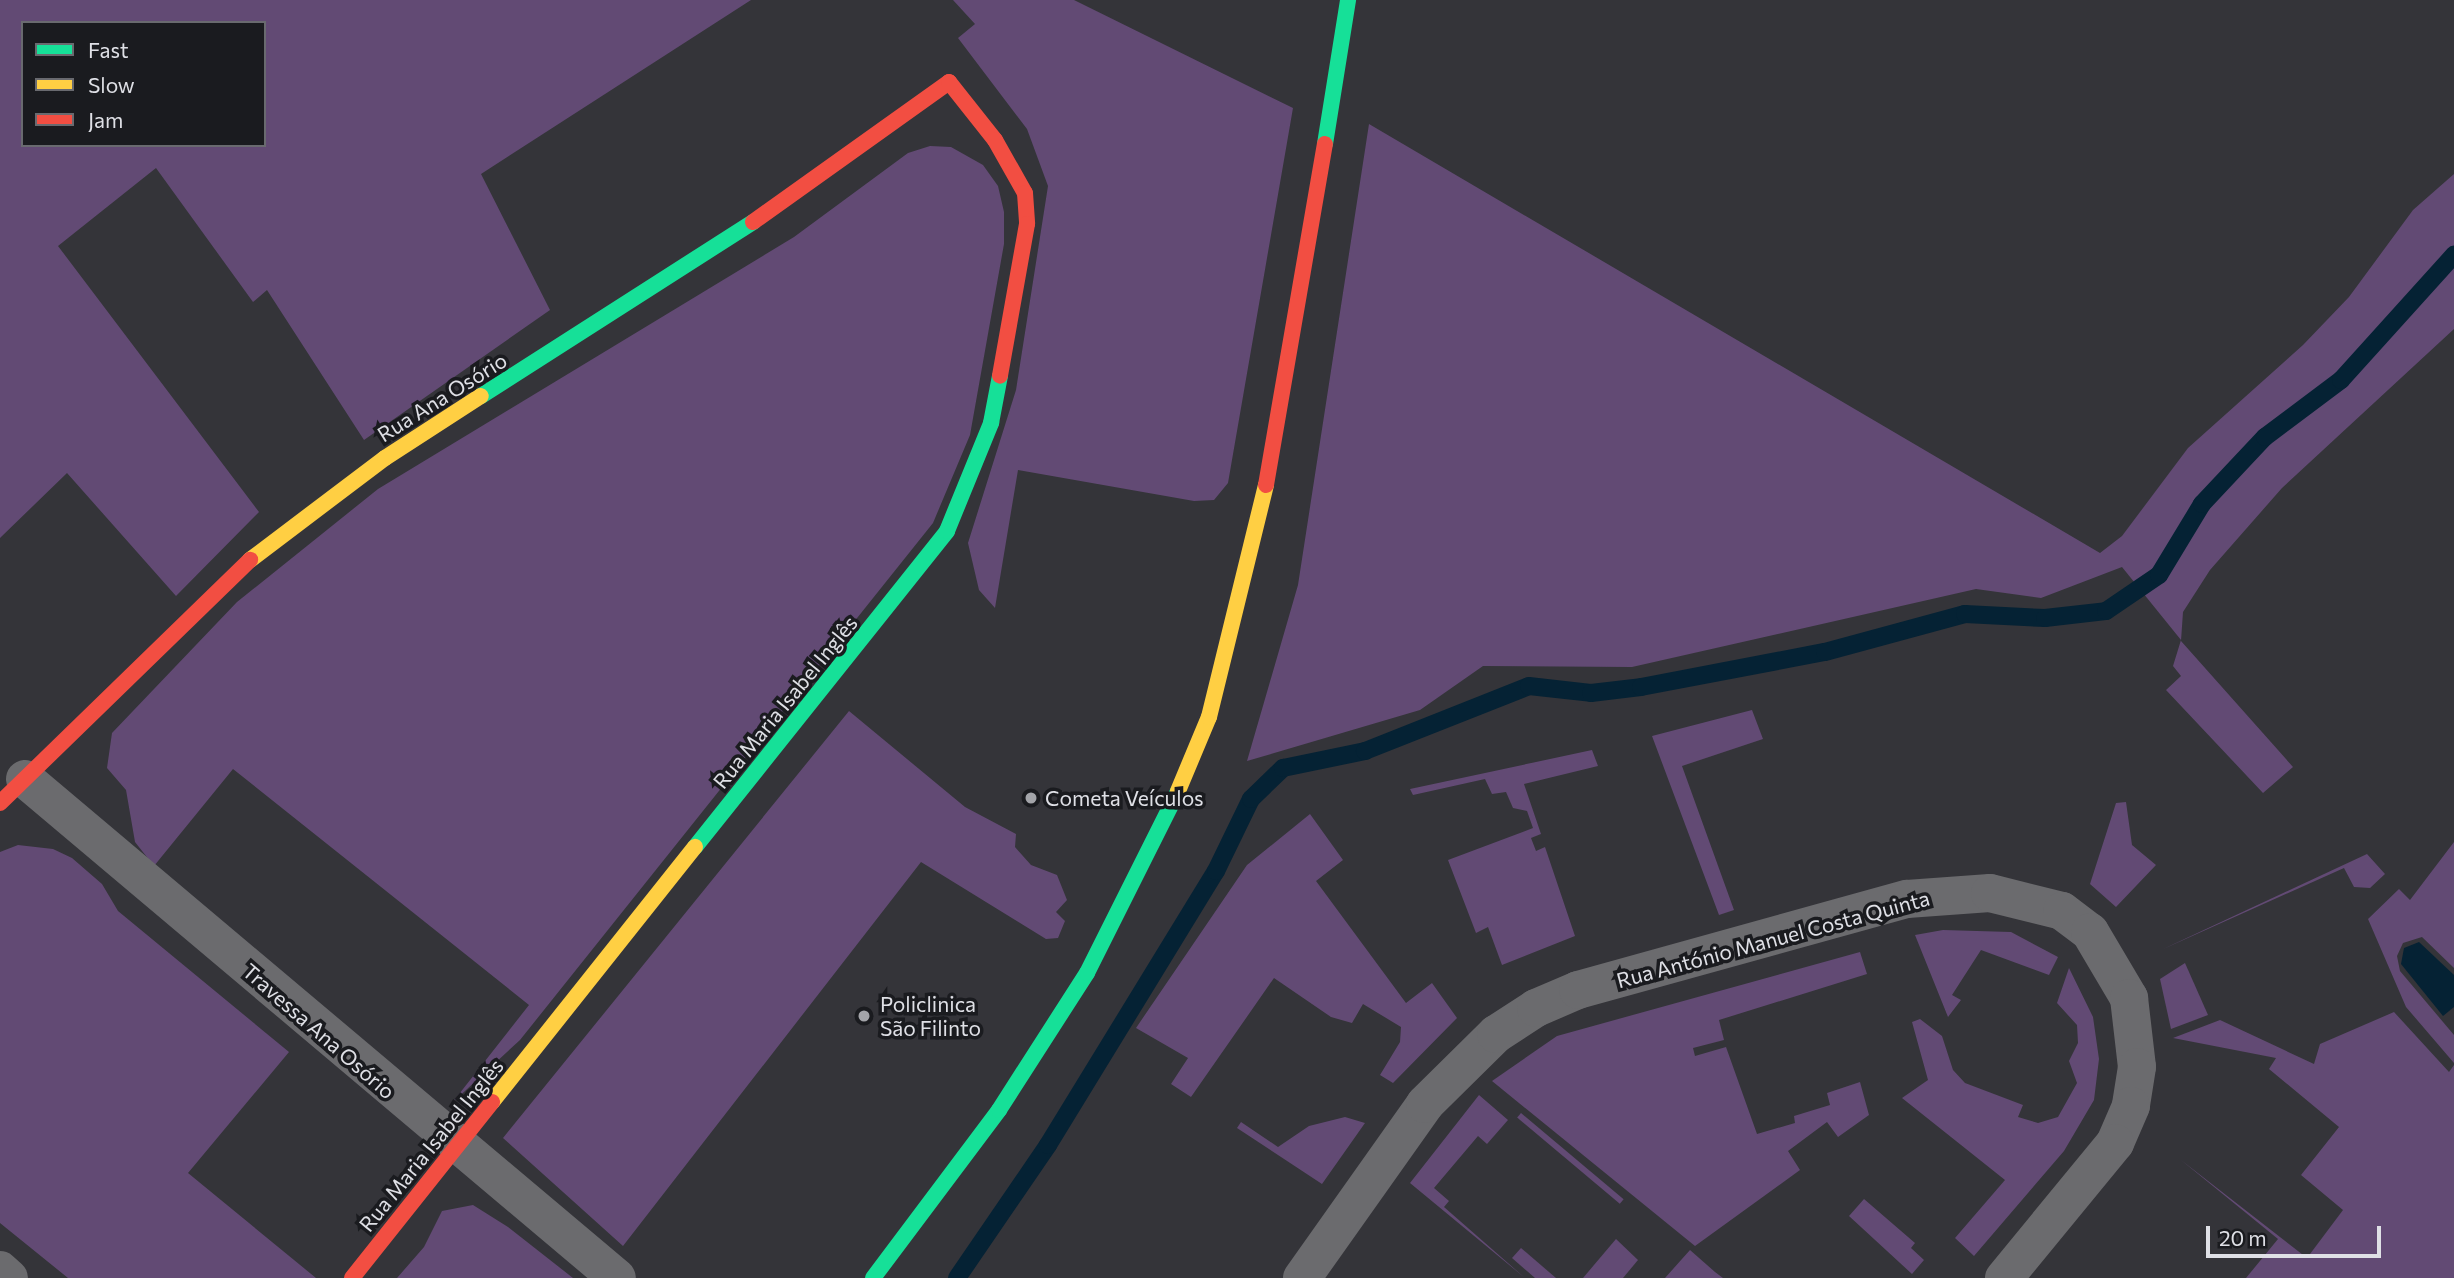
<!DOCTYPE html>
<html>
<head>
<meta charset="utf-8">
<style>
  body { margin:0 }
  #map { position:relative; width:2454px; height:1278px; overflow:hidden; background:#343439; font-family:Commissioner,sans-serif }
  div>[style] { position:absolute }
  .green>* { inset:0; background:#624a74; transform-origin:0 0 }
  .water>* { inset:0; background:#052234 }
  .stream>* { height:18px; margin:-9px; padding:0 9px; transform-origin:9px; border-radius:9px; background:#052234 }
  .street>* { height:38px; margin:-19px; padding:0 19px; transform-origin:19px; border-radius:19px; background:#6b6b6e }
  .fast>* { height:16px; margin:-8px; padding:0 8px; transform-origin:8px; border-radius:8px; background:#16e098 }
  .slow>* { height:16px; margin:-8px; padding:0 8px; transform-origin:8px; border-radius:8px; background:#ffcf43 }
  .jam>* { height:16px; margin:-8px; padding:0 8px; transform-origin:8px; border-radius:8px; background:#f24e42 }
  .dots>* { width:19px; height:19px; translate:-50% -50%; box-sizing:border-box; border:4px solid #1a1b1f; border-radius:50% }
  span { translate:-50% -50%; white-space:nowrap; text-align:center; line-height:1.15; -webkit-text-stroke:7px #1a1b1f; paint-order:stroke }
  .street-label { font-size:21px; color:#dfe0e6 }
  .poi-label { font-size:21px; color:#dfe0e6 }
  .left { translate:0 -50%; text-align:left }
  .legend { position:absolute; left:21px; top:21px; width:245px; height:126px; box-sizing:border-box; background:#1a1b1f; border:2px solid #696a6f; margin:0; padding:9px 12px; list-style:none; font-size:21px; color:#dfe0e6 }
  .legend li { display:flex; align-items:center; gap:14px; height:35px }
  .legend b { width:35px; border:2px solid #696a6f }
  .scale { position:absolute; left:2206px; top:1226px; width:175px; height:32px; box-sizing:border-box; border:4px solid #dfe0e6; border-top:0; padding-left:9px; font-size:21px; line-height:24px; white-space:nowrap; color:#dfe0e6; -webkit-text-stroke:5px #1a1b1f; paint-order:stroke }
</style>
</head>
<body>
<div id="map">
  <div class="green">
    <i style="clip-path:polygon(evenodd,0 0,751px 0,481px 174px,550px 310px,364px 440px,267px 290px,253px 302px,156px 168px,58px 246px,259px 512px,176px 596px,67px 473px,0 538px,0 0,23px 23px,264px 23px,264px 145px,23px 145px,23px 23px)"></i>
    <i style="clip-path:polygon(953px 0,1074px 0,1293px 108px,1228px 483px,1214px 500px,1194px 501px,1018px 470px,995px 608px,979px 590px,968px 543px,1016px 390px,1048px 186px,1027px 129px,958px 38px,975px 24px)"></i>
    <i style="clip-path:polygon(1369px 124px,2100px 553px,2122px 536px,2188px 448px,2303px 345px,2349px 297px,2413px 210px,2454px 174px,2454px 329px,2282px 488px,2210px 570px,2183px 612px,2181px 641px,2293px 767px,2263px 793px,2166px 690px,2181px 676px,2173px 666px,2181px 640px,2122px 567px,2041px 598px,1976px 589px,1632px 667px,1483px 666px,1420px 710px,1247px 761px,1298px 585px)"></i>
    <i style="clip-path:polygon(930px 146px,951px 147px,983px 165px,998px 186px,1004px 212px,1004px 244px,970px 435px,933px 523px,520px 1040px,452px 1103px,529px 1005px,233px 769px,154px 866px,135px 842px,126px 790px,107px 768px,112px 733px,237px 602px,378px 489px,794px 237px,908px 153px)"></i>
    <i style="clip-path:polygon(1752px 710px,1763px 739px,1682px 766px,1734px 910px,1719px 915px,1652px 736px)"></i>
    <i style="clip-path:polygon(849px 711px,965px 807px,1016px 834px,1015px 847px,1031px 865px,1057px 875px,1067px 900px,1056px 912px,1065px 921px,1058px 938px,1046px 939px,921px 862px,623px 1246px,503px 1138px)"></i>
    <i style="clip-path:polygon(1592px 750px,1598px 766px,1524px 784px,1541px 834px,1531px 838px,1536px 851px,1545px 847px,1575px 936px,1502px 965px,1488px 927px,1476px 933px,1448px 860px,1533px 828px,1527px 811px,1513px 808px,1506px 792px,1492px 794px,1485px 779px,1413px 795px,1410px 789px)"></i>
    <i style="clip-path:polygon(2126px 802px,2132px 845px,2156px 865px,2116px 907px,2090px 884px,2116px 803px)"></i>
    <i style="clip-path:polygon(1310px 814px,1343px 860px,1316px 881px,1406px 1003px,1432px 983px,1457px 1018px,1393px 1083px,1380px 1075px,1400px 1042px,1401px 1027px,1363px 1004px,1352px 1023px,1331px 1017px,1274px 978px,1191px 1097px,1171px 1084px,1188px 1058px,1136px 1028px,1247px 865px)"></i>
    <i style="clip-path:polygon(2454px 842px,2454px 968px,2422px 937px,2403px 943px,2397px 956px,2400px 971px,2454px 1035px,2454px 1063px,2406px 1007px,2368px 919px,2399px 889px,2410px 900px)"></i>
    <i style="clip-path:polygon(18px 845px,53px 849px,72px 858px,102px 884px,118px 911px,289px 1052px,188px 1173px,316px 1278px,68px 1278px,0 1223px,0 852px)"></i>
    <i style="clip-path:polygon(2367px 854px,2385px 874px,2370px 888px,2354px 887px,2344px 868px,2161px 950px)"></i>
    <i style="clip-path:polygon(1943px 930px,2011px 932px,2058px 957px,2049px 975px,1981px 950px,1952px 995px,1961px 1000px,1948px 1017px,1915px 935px)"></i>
    <i style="clip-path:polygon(1860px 952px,1867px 974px,1719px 1020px,1724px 1040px,1693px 1048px,1695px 1056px,1726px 1047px,1757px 1134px,1795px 1123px,1794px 1116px,1830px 1105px,1827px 1093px,1860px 1082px,1869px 1115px,1838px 1137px,1827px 1122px,1788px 1151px,1800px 1170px,1695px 1246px,1492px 1081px,1557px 1036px)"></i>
    <i style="clip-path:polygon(2185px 963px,2208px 1015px,2171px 1029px,2160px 979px)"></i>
    <i style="clip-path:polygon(2069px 968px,2093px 1017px,2099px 1059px,2094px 1100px,2064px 1151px,1974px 1256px,1955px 1238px,2005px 1180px,1902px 1098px,1928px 1080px,1912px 1022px,1920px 1019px,1942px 1036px,1953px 1070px,1965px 1083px,2023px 1105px,2018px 1117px,2038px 1123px,2058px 1117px,2077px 1083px,2069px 1061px,2078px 1043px,2077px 1025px,2057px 1003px)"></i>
    <i style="clip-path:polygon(2394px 1012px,2449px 1072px,2454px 1065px,2454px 1278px,2246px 1278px,2278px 1239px,2181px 1160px,2307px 1258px,2343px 1210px,2301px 1175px,2339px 1127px,2269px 1069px,2276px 1058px,2173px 1038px,2220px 1020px,2314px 1064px,2320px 1044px)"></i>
    <i style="clip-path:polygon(1479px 1095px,1508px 1120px,1487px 1144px,1478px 1136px,1434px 1188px,1449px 1201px,1444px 1207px,1525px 1278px,1410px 1183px)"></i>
    <i style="left:1521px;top:1113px;width:134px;height:6px;rotate:40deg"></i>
    <i style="clip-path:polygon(1345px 1117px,1365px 1123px,1322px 1184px,1237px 1128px,1241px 1122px,1278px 1147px,1309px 1126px)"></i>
    <i style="clip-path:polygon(1864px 1199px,1915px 1243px,1911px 1248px,1924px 1260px,1912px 1274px,1849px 1216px)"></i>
    <i style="clip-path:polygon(473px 1205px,508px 1227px,573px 1278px,397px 1278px,424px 1247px,442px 1211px)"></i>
    <i style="clip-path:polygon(1616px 1239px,1638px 1260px,1623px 1278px,1583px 1278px)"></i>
    <i style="clip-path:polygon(1521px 1248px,1556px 1278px,1535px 1278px,1512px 1258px)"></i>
    <i style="clip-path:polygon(1690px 1250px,1715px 1272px,1723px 1278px,1665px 1278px)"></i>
  </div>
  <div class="water">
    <i style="clip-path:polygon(2419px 942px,2454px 975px,2454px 1007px,2443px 1016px,2401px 964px,2404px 948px)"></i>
  </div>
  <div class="stream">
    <i style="left:957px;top:1278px;width:161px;rotate:-55.6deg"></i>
    <i style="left:1048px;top:1145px;width:321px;rotate:-58.5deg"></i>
    <i style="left:1216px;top:871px;width:80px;rotate:-64.1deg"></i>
    <i style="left:1251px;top:799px;width:45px;rotate:-44.1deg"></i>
    <i style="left:1283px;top:768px;width:84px;rotate:-11.7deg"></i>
    <i style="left:1365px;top:751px;width:176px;rotate:-21.6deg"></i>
    <i style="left:1529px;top:686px;width:62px;rotate:6.4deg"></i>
    <i style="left:1591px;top:693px;width:50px;rotate:-6.8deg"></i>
    <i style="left:1641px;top:687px;width:187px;rotate:-10.8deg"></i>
    <i style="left:1825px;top:652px;width:145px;rotate:-15.2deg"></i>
    <i style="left:1965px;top:614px;width:80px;rotate:2.9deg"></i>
    <i style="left:2045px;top:618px;width:61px;rotate:-6.5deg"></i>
    <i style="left:2106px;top:611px;width:64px;rotate:-34.2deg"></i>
    <i style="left:2159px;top:575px;width:83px;rotate:-58.8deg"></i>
    <i style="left:2202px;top:504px;width:92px;rotate:-46.8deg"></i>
    <i style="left:2265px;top:437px;width:95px;rotate:-36.9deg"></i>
    <i style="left:2341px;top:380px;width:169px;rotate:-47.9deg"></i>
  </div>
  <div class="street">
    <i style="left:25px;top:779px;width:774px;rotate:40.13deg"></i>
    <i style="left:0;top:1270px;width:12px;rotate:42deg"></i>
    <i style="left:1302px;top:1278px;width:213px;rotate:-54.7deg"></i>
    <i style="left:1425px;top:1104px;width:100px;rotate:-44.6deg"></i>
    <i style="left:1496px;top:1034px;width:48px;rotate:-33deg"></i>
    <i style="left:1536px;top:1008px;width:46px;rotate:-23.2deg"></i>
    <i style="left:1578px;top:990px;width:341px;rotate:-15.5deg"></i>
    <i style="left:1907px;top:899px;width:83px;rotate:-4.1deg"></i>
    <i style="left:1990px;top:893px;width:74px;rotate:14deg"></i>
    <i style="left:2062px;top:911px;width:35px;rotate:37deg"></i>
    <i style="left:2090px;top:932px;width:77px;rotate:59.4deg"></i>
    <i style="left:2129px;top:998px;width:69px;rotate:83.4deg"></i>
    <i style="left:2137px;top:1067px;width:39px;rotate:99deg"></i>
    <i style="left:2131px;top:1106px;width:40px;rotate:113.4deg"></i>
    <i style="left:2115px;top:1143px;width:175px;rotate:129.4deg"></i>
  </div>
  <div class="fast">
    <i style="left:1325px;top:144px;width:146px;rotate:-80.9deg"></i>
    <i style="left:481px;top:396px;width:323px;rotate:-32.6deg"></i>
    <i style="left:695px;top:847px;width:404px;rotate:-51.4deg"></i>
    <i style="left:947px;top:531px;width:117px;rotate:-67.8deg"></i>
    <i style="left:991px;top:423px;width:48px;rotate:-79.2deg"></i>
    <i style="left:873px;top:1278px;width:210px;rotate:-53.1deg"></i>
    <i style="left:999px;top:1110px;width:163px;rotate:-57.3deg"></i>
    <i style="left:1087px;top:973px;width:203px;rotate:-63.4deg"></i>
  </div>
  <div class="slow">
    <i style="left:250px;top:560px;width:169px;rotate:-37.1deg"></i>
    <i style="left:385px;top:458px;width:114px;rotate:-32.9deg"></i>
    <i style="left:1178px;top:791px;width:80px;rotate:-67.3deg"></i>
    <i style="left:1209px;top:717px;width:239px;rotate:-76.2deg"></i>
    <i style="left:492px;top:1102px;width:326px;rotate:-51.5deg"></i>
  </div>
  <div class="jam">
    <i style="left:753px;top:222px;width:241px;rotate:-35.5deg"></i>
    <i style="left:949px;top:82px;width:74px;rotate:51.6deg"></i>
    <i style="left:995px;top:140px;width:61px;rotate:60.5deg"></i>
    <i style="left:1025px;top:193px;width:31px;rotate:86deg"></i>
    <i style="left:1027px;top:224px;width:154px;rotate:100.1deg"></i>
    <i style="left:1266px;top:485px;width:346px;rotate:-80.2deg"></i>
    <i style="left:0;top:803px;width:349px;rotate:-44.2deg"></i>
    <i style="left:352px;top:1278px;width:225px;rotate:-51.5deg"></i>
  </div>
  <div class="dots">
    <i style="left:1031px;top:798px;background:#a3a4a9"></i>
    <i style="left:864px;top:1016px;background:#a3a4a9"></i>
  </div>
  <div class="street-label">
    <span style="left:442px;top:397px;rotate:-32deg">Rua Ana Osório</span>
    <span style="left:785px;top:702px;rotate:-51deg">Rua Maria Isabel Inglês</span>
    <span style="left:1773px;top:939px;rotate:-15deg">Rua António Manuel Costa Quinta</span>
    <span style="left:319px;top:1031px;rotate:41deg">Travessa Ana Osório</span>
    <span style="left:431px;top:1145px;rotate:-51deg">Rua Maria Isabel Inglês</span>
  </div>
  <div class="poi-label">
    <span class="left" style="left:1045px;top:798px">Cometa Veículos</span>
    <span class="left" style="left:880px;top:1016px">Policlinica<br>São Filinto</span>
  </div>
  <ul class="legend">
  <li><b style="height:9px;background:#16e098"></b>Fast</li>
  <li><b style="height:9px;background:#ffcf43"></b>Slow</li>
  <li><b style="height:9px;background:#f24e42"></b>Jam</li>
  </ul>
  <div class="scale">20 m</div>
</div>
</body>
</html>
